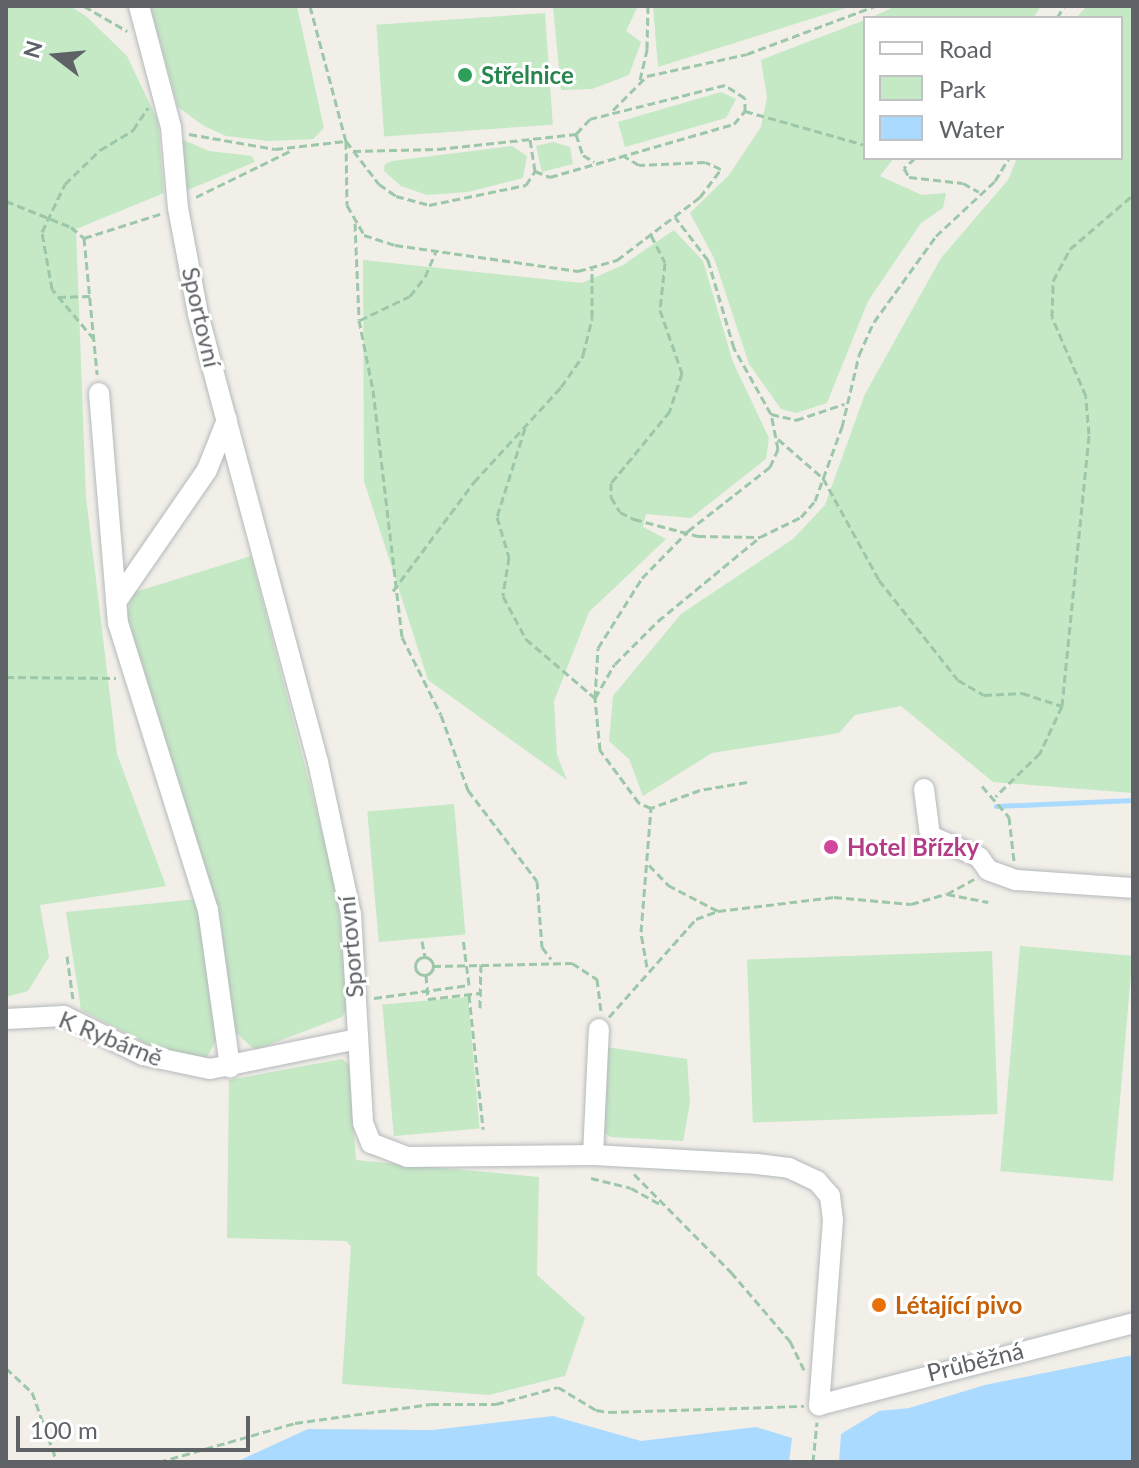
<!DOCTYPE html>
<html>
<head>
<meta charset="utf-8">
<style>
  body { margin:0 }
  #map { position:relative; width:1139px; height:1468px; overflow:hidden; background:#f1efe8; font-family:Lato,sans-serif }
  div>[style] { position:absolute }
  .green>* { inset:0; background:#c5e8c5; transform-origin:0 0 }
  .water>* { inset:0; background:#aadaff }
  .stream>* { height:5px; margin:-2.5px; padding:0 2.5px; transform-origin:2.5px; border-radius:2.5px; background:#aadaff }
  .path>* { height:3px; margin-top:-1.5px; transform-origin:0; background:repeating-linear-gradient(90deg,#9cc7a9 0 8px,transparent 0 12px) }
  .path>.ring { margin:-1.5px; padding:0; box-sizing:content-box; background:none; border:3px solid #9cc7a9; border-radius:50% }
  .roads { filter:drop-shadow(0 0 2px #b5b8bc) drop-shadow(0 0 2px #b5b8bc) }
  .minor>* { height:20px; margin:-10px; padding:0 10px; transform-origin:10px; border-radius:10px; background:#fff }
  .dots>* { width:22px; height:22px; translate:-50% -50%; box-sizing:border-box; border:4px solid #fff; border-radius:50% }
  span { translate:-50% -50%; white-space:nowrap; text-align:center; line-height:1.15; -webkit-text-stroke:6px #fff; paint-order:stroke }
  .leisure-label { font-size:24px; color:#27864d; font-weight:700 }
  .left { translate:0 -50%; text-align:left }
  .street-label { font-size:24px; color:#5f6368 }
  .hotel-label { font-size:24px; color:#b23c85; font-weight:700 }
  .food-label { font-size:24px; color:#c56008; font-weight:700 }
  .frame { position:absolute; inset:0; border:8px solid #5f6368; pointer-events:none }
  .legend { position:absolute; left:863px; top:16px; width:260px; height:144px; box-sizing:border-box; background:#fff; border:2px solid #bfc1c3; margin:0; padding:10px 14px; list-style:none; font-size:24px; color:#5f6368 }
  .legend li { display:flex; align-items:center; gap:16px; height:40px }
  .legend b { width:40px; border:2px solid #bfc1c3 }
  .north { position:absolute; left:16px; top:16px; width:80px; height:80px; -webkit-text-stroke:6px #fff; paint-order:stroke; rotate:286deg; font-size:22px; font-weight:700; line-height:32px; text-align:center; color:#5f6368 }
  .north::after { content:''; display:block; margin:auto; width:28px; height:36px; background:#5f6368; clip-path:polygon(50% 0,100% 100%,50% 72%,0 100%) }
  .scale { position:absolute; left:16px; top:1416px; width:234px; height:36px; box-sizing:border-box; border:4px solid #5f6368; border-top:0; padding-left:10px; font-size:24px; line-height:28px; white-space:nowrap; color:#5f6368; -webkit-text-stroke:6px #fff; paint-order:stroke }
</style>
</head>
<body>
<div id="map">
  <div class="green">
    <i style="clip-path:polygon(6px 6px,70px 6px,86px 16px,127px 56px,158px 121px,164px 193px,76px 229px,86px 497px,117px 754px,166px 886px,40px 905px,49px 957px,28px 991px,6px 997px)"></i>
    <i style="clip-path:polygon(150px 6px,297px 6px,324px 128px,313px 139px,268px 141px,226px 136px,204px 126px,178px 107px)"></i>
    <i style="clip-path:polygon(553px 6px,638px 6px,626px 31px,641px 42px,629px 75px,592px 89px,561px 90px)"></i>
    <i style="clip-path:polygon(653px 6px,852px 6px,658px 67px)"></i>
    <i style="clip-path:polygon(896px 6px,1041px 6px,1033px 18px,870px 18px)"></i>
    <i style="clip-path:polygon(1087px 6px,1133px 6px,1133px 793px,993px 782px,901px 706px,855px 715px,839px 733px,712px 753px,643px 796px,629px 759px,609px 741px,613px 696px,681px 614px,793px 539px,825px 505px,865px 394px,941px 258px,1008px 180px,1017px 158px,1121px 158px,1121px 18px,1076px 18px)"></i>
    <i style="left:545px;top:13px;width:112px;height:169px;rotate:86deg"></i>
    <i style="clip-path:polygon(865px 20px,865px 158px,894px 158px,880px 176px,922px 195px,946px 193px,943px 208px,921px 223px,868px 301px,827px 403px,796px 413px,781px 409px,749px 364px,714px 258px,690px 213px,729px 175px,761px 127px,767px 97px,761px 60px)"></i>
    <i style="clip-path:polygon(721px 92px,736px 99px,726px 118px,625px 147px,618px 122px)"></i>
    <i style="clip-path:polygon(179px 138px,209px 151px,252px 156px,255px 162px,185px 191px)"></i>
    <i style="clip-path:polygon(553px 142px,570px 147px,573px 164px,542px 172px,536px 146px)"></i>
    <i style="clip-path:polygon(512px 146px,527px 156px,523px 178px,468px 192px,427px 195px,401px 186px,384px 171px,385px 164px,392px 161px)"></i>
    <i style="clip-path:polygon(674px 230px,703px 261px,733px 362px,769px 438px,766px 459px,691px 518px,646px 514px,643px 527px,666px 539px,589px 612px,554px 701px,557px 755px,567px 780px,428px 680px,364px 481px,363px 260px,582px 283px,623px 265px)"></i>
    <i style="clip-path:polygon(251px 556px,336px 887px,349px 1006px,342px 1017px,255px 1050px,233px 1030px,206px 871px,127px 616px,132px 593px)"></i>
    <i style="left:454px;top:804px;width:131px;height:87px;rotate:85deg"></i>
    <i style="clip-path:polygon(198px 899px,217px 1038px,206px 1059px,153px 1047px,81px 1010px,66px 912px)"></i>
    <i style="left:1020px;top:946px;width:113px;height:226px;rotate:5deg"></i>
    <i style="left:992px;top:951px;width:163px;height:245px;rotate:88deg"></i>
    <i style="left:468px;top:997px;width:132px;height:86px;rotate:85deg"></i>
    <i style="clip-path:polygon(606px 1047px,687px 1059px,690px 1103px,683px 1141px,611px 1137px,602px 1131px)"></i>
    <i style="clip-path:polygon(342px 1059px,349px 1065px,356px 1160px,539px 1177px,537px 1275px,585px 1318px,565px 1376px,489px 1395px,342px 1384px,351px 1246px,346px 1241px,227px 1238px,229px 1080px)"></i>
  </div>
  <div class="water">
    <i style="clip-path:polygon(1133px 1355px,1133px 1462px,839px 1462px,841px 1434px,879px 1411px,909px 1408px,985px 1385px)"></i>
    <i style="clip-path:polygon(553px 1416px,641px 1441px,756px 1427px,792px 1438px,789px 1462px,236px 1462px,308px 1429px,432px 1430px)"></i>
  </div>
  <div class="stream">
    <i style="left:996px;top:806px;width:137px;rotate:-2.5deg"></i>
  </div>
  <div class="path">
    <i style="left:84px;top:6px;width:50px;rotate:30.2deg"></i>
    <i style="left:310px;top:6px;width:140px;rotate:75.1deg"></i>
    <i style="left:346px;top:141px;width:54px;rotate:52.5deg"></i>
    <i style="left:379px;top:184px;width:21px;rotate:35deg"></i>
    <i style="left:396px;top:196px;width:34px;rotate:15deg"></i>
    <i style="left:429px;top:205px;width:99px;rotate:-11.7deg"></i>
    <i style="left:526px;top:185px;width:17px;rotate:-57deg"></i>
    <i style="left:535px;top:171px;width:33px;rotate:-99deg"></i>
    <i style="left:1057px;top:18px;width:14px;rotate:-60deg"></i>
    <i style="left:640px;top:80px;width:32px;rotate:-77deg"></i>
    <i style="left:647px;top:49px;width:43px;rotate:-88.7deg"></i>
    <i style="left:613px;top:110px;width:48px;rotate:-45deg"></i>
    <i style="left:647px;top:76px;width:102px;rotate:-12.4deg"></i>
    <i style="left:747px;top:54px;width:137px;rotate:-20.6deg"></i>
    <i style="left:745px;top:111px;width:125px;rotate:15.8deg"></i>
    <i style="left:189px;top:134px;width:87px;rotate:9.9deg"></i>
    <i style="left:275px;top:149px;width:71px;rotate:-6.4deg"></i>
    <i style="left:346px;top:141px;width:64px;rotate:89.1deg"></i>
    <i style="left:347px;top:205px;width:34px;rotate:60deg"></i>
    <i style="left:364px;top:235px;width:33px;rotate:18deg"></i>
    <i style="left:395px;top:245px;width:185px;rotate:8.1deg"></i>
    <i style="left:578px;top:271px;width:41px;rotate:-15.8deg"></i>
    <i style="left:617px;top:260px;width:104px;rotate:-37.2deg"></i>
    <i style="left:700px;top:197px;width:35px;rotate:-53deg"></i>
    <i style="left:721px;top:169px;width:17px;rotate:-156deg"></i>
    <i style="left:705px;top:162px;width:66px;rotate:177.4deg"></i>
    <i style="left:639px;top:165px;width:17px;rotate:-149deg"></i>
    <i style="left:353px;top:151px;width:85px;rotate:-1.3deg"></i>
    <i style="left:438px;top:149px;width:139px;rotate:-6.2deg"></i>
    <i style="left:915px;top:158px;width:15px;rotate:138deg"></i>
    <i style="left:904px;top:168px;width:10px;rotate:61deg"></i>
    <i style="left:909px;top:177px;width:54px;rotate:6.3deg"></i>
    <i style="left:963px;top:183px;width:18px;rotate:29deg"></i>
    <i style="left:535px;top:171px;width:16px;rotate:22deg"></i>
    <i style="left:550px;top:177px;width:191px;rotate:-16.1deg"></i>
    <i style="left:734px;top:124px;width:17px;rotate:-50deg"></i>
    <i style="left:745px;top:111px;width:13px;rotate:-90deg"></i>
    <i style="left:745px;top:98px;width:24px;rotate:-147deg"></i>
    <i style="left:725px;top:85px;width:139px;rotate:165.9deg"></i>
    <i style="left:590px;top:119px;width:21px;rotate:133deg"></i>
    <i style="left:576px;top:134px;width:22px;rotate:72deg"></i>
    <i style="left:583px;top:155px;width:13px;rotate:32deg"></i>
    <i style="left:196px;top:197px;width:105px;rotate:-26.1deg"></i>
    <i style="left:6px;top:201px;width:70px;rotate:21.8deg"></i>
    <i style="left:71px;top:227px;width:17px;rotate:40deg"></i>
    <i style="left:84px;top:238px;width:137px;rotate:84.5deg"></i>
    <i style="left:355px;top:223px;width:97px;rotate:87.6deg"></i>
    <i style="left:359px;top:320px;width:71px;rotate:78.7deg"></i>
    <i style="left:373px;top:390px;width:249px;rotate:83.3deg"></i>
    <i style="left:402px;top:637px;width:87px;rotate:63.4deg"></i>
    <i style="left:441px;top:715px;width:80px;rotate:70.2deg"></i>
    <i style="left:468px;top:790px;width:114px;rotate:52.8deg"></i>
    <i style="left:537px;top:881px;width:66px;rotate:85.7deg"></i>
    <i style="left:542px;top:947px;width:15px;rotate:53deg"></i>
    <i style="left:651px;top:235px;width:31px;rotate:63deg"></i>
    <i style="left:665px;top:263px;width:47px;rotate:96.1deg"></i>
    <i style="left:660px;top:310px;width:67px;rotate:70.8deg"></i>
    <i style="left:682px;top:373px;width:40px;rotate:108deg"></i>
    <i style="left:670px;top:411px;width:93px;rotate:129.3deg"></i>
    <i style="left:611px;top:483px;width:14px;rotate:90deg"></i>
    <i style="left:611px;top:497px;width:17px;rotate:59deg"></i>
    <i style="left:620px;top:512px;width:16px;rotate:27deg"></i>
    <i style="left:634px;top:519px;width:66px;rotate:14.9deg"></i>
    <i style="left:698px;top:536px;width:62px;rotate:0.9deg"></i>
    <i style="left:84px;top:238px;width:80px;rotate:-17.5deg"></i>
    <i style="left:58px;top:297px;width:32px;rotate:-2deg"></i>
    <i style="left:360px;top:320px;width:55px;rotate:-25.6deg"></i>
    <i style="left:410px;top:296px;width:24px;rotate:-52deg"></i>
    <i style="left:425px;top:277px;width:28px;rotate:-67deg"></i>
    <i style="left:94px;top:339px;width:65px;rotate:-130deg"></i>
    <i style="left:52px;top:289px;width:58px;rotate:-100deg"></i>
    <i style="left:42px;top:232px;width:53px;rotate:-64.4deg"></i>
    <i style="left:65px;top:184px;width:49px;rotate:-44.2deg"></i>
    <i style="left:100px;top:150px;width:39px;rotate:-31deg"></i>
    <i style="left:133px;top:130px;width:27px;rotate:-56deg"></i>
    <i style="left:771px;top:414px;width:26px;rotate:13deg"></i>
    <i style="left:796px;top:420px;width:51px;rotate:-18.4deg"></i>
    <i style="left:525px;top:428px;width:93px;rotate:107.5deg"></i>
    <i style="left:497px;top:517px;width:42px;rotate:73.3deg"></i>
    <i style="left:509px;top:557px;width:39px;rotate:99deg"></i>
    <i style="left:503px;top:596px;width:49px;rotate:61.9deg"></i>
    <i style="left:526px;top:639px;width:91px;rotate:40.5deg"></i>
    <i style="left:595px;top:698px;width:50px;rotate:-86.6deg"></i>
    <i style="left:598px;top:648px;width:83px;rotate:-57.8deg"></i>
    <i style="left:642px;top:578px;width:66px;rotate:-45.6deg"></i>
    <i style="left:688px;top:531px;width:104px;rotate:-38deg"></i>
    <i style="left:770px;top:467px;width:20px;rotate:-66deg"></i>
    <i style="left:778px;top:449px;width:36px;rotate:-101deg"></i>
    <i style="left:771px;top:414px;width:76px;rotate:-119.3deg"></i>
    <i style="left:734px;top:348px;width:92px;rotate:-106.5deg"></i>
    <i style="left:708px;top:260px;width:54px;rotate:-127.5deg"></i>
    <i style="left:778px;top:439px;width:60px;rotate:40.9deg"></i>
    <i style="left:823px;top:478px;width:116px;rotate:61.2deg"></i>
    <i style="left:879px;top:580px;width:127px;rotate:51.7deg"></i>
    <i style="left:958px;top:680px;width:30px;rotate:30deg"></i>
    <i style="left:984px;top:695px;width:38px;rotate:-3deg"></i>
    <i style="left:1022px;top:693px;width:42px;rotate:18deg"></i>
    <i style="left:1062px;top:706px;width:52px;rotate:115.1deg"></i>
    <i style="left:1040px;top:753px;width:62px;rotate:135.7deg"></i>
    <i style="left:393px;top:591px;width:136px;rotate:-53.4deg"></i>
    <i style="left:474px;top:482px;width:129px;rotate:-47.5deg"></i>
    <i style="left:561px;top:387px;width:39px;rotate:-55deg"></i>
    <i style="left:583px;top:355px;width:38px;rotate:-76deg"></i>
    <i style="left:592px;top:318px;width:49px;rotate:-90deg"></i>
    <i style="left:6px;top:677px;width:110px;rotate:0.5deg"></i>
    <i style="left:1062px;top:706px;width:273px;rotate:-84.3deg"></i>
    <i style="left:1089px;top:434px;width:38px;rotate:-95deg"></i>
    <i style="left:1086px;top:396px;width:86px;rotate:-113.3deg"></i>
    <i style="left:1052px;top:317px;width:36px;rotate:-88deg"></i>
    <i style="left:1053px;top:281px;width:36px;rotate:-62deg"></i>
    <i style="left:1070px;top:249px;width:83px;rotate:-40.6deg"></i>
    <i style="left:747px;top:782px;width:48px;rotate:170.3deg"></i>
    <i style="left:700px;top:790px;width:52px;rotate:159.8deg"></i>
    <i style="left:651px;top:808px;width:13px;rotate:-157deg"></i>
    <i style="left:639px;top:803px;width:66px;rotate:-126.3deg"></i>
    <i style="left:600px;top:750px;width:52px;rotate:-95.5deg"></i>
    <i style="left:595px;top:698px;width:39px;rotate:-60deg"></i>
    <i style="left:615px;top:664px;width:61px;rotate:-45deg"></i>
    <i style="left:658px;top:621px;width:132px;rotate:-39.5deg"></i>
    <i style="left:760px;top:537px;width:46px;rotate:-26deg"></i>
    <i style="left:801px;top:517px;width:21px;rotate:-49deg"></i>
    <i style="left:815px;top:501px;width:79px;rotate:-70deg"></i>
    <i style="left:842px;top:427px;width:74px;rotate:-76.7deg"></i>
    <i style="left:859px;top:355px;width:36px;rotate:-66deg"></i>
    <i style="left:874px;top:322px;width:106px;rotate:-54.2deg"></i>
    <i style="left:936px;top:236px;width:81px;rotate:-43deg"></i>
    <i style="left:995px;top:181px;width:27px;rotate:-59deg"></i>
    <i style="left:982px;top:786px;width:41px;rotate:48.9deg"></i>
    <i style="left:1009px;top:817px;width:44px;rotate:83.5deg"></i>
    <i style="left:649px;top:865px;width:28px;rotate:46deg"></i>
    <i style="left:668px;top:885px;width:56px;rotate:27.5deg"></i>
    <i style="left:947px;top:894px;width:42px;rotate:11deg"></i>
    <i style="left:422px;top:941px;width:16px;rotate:79deg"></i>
    <i style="left:67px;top:956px;width:43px;rotate:82.1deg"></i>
    <i class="ring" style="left:415px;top:957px;width:15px;height:15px"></i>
    <i style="left:433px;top:966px;width:139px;rotate:-1.2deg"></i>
    <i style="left:572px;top:963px;width:30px;rotate:33deg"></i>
    <i style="left:597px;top:979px;width:35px;rotate:83deg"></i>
    <i style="left:647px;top:967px;width:36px;rotate:-100deg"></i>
    <i style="left:641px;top:932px;width:124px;rotate:-85.4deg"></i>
    <i style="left:426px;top:975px;width:24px;rotate:85deg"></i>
    <i style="left:428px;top:999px;width:52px;rotate:-6.6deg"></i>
    <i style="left:469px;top:995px;width:135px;rotate:84deg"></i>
    <i style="left:374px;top:998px;width:96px;rotate:-7.8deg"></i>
    <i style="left:469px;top:985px;width:47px;rotate:-97.3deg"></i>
    <i style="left:480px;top:1008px;width:46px;rotate:-88.8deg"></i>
    <i style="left:609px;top:1017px;width:131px;rotate:-48.4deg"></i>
    <i style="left:696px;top:919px;width:23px;rotate:-20deg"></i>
    <i style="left:718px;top:911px;width:117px;rotate:-6.9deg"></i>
    <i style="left:834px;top:897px;width:77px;rotate:5.2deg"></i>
    <i style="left:911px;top:904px;width:37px;rotate:-16deg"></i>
    <i style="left:947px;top:894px;width:31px;rotate:-29deg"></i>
    <i style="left:634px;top:1174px;width:138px;rotate:45.3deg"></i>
    <i style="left:731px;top:1272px;width:91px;rotate:49.5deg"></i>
    <i style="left:790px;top:1341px;width:32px;rotate:64deg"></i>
    <i style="left:591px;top:1178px;width:41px;rotate:14deg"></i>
    <i style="left:631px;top:1188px;width:33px;rotate:29deg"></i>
    <i style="left:6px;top:1368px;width:35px;rotate:43deg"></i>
    <i style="left:32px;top:1392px;width:74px;rotate:70.3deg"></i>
    <i style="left:159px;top:1462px;width:141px;rotate:-16deg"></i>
    <i style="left:295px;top:1423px;width:137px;rotate:-8deg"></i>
    <i style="left:431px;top:1404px;width:65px"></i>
    <i style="left:496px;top:1404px;width:64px;rotate:-15.3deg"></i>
    <i style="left:558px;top:1387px;width:44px;rotate:31.2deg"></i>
    <i style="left:596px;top:1410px;width:13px;rotate:9deg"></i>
    <i style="left:609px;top:1412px;width:195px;rotate:-1.8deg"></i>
    <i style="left:813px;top:1462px;width:40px;rotate:-84.3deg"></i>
  </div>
  <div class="roads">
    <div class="minor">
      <i style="left:139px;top:6px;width:125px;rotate:75.2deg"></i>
      <i style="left:171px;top:127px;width:81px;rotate:85.1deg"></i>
      <i style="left:178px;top:208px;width:108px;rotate:79.3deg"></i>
      <i style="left:198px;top:314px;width:464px;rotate:75deg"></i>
      <i style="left:318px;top:762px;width:156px;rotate:77.8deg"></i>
      <i style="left:351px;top:914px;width:209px;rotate:86.7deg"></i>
      <i style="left:363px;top:1123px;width:22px;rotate:68deg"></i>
      <i style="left:371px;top:1143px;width:39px;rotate:21deg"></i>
      <i style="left:407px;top:1157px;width:186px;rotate:-0.6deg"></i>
      <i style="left:593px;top:1155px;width:164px;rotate:3.1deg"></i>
      <i style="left:757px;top:1164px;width:32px;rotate:7deg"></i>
      <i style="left:789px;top:1168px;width:31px;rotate:25deg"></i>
      <i style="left:817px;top:1181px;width:20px;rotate:49deg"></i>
      <i style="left:830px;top:1196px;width:24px;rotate:83deg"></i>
      <i style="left:833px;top:1220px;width:186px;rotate:94.3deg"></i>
      <i style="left:819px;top:1405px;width:325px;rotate:-14.6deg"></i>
      <i style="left:99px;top:393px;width:231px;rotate:85.3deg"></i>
      <i style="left:118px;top:623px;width:301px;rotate:72.6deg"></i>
      <i style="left:208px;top:910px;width:159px;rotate:82deg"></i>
      <i style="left:116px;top:602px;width:160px;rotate:-55.4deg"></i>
      <i style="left:207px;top:470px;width:54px;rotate:-68.2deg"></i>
      <i style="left:924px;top:789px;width:47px;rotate:82.7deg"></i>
      <i style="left:930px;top:836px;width:53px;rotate:23.2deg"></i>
      <i style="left:979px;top:857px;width:16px;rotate:55deg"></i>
      <i style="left:988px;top:870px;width:30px;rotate:20deg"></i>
      <i style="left:1016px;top:880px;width:117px;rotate:3.9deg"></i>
      <i style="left:6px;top:1019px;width:58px;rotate:-3deg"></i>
      <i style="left:64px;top:1016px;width:88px;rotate:26.3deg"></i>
      <i style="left:143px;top:1055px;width:68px;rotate:11.8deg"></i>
      <i style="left:210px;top:1069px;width:150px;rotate:-11.5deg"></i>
      <i style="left:593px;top:1155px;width:126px;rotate:-87.3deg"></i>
    </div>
  </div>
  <div class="dots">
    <i style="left:465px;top:75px;background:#2e9e5b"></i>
    <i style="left:831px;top:847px;background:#d1479c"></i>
    <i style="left:879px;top:1305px;background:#e8710a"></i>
  </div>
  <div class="leisure-label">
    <span class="left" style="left:481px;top:75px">Střelnice</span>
  </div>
  <div class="street-label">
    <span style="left:202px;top:317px;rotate:77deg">Sportovní</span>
    <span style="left:350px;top:947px;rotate:-95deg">Sportovní</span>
    <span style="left:111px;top:1038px;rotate:22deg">K Rybárně</span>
    <span style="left:975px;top:1361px;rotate:-14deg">Průběžná</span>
  </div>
  <div class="hotel-label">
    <span class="left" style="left:847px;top:847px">Hotel Břízky</span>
  </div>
  <div class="food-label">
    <span class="left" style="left:895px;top:1305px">Létající pivo</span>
  </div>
  <div class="frame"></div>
  <ul class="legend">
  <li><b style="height:10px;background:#fff"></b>Road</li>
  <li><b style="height:22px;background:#c5e8c5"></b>Park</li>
  <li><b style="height:22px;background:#aadaff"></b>Water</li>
  </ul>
  <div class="north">N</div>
  <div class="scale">100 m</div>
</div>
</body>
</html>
